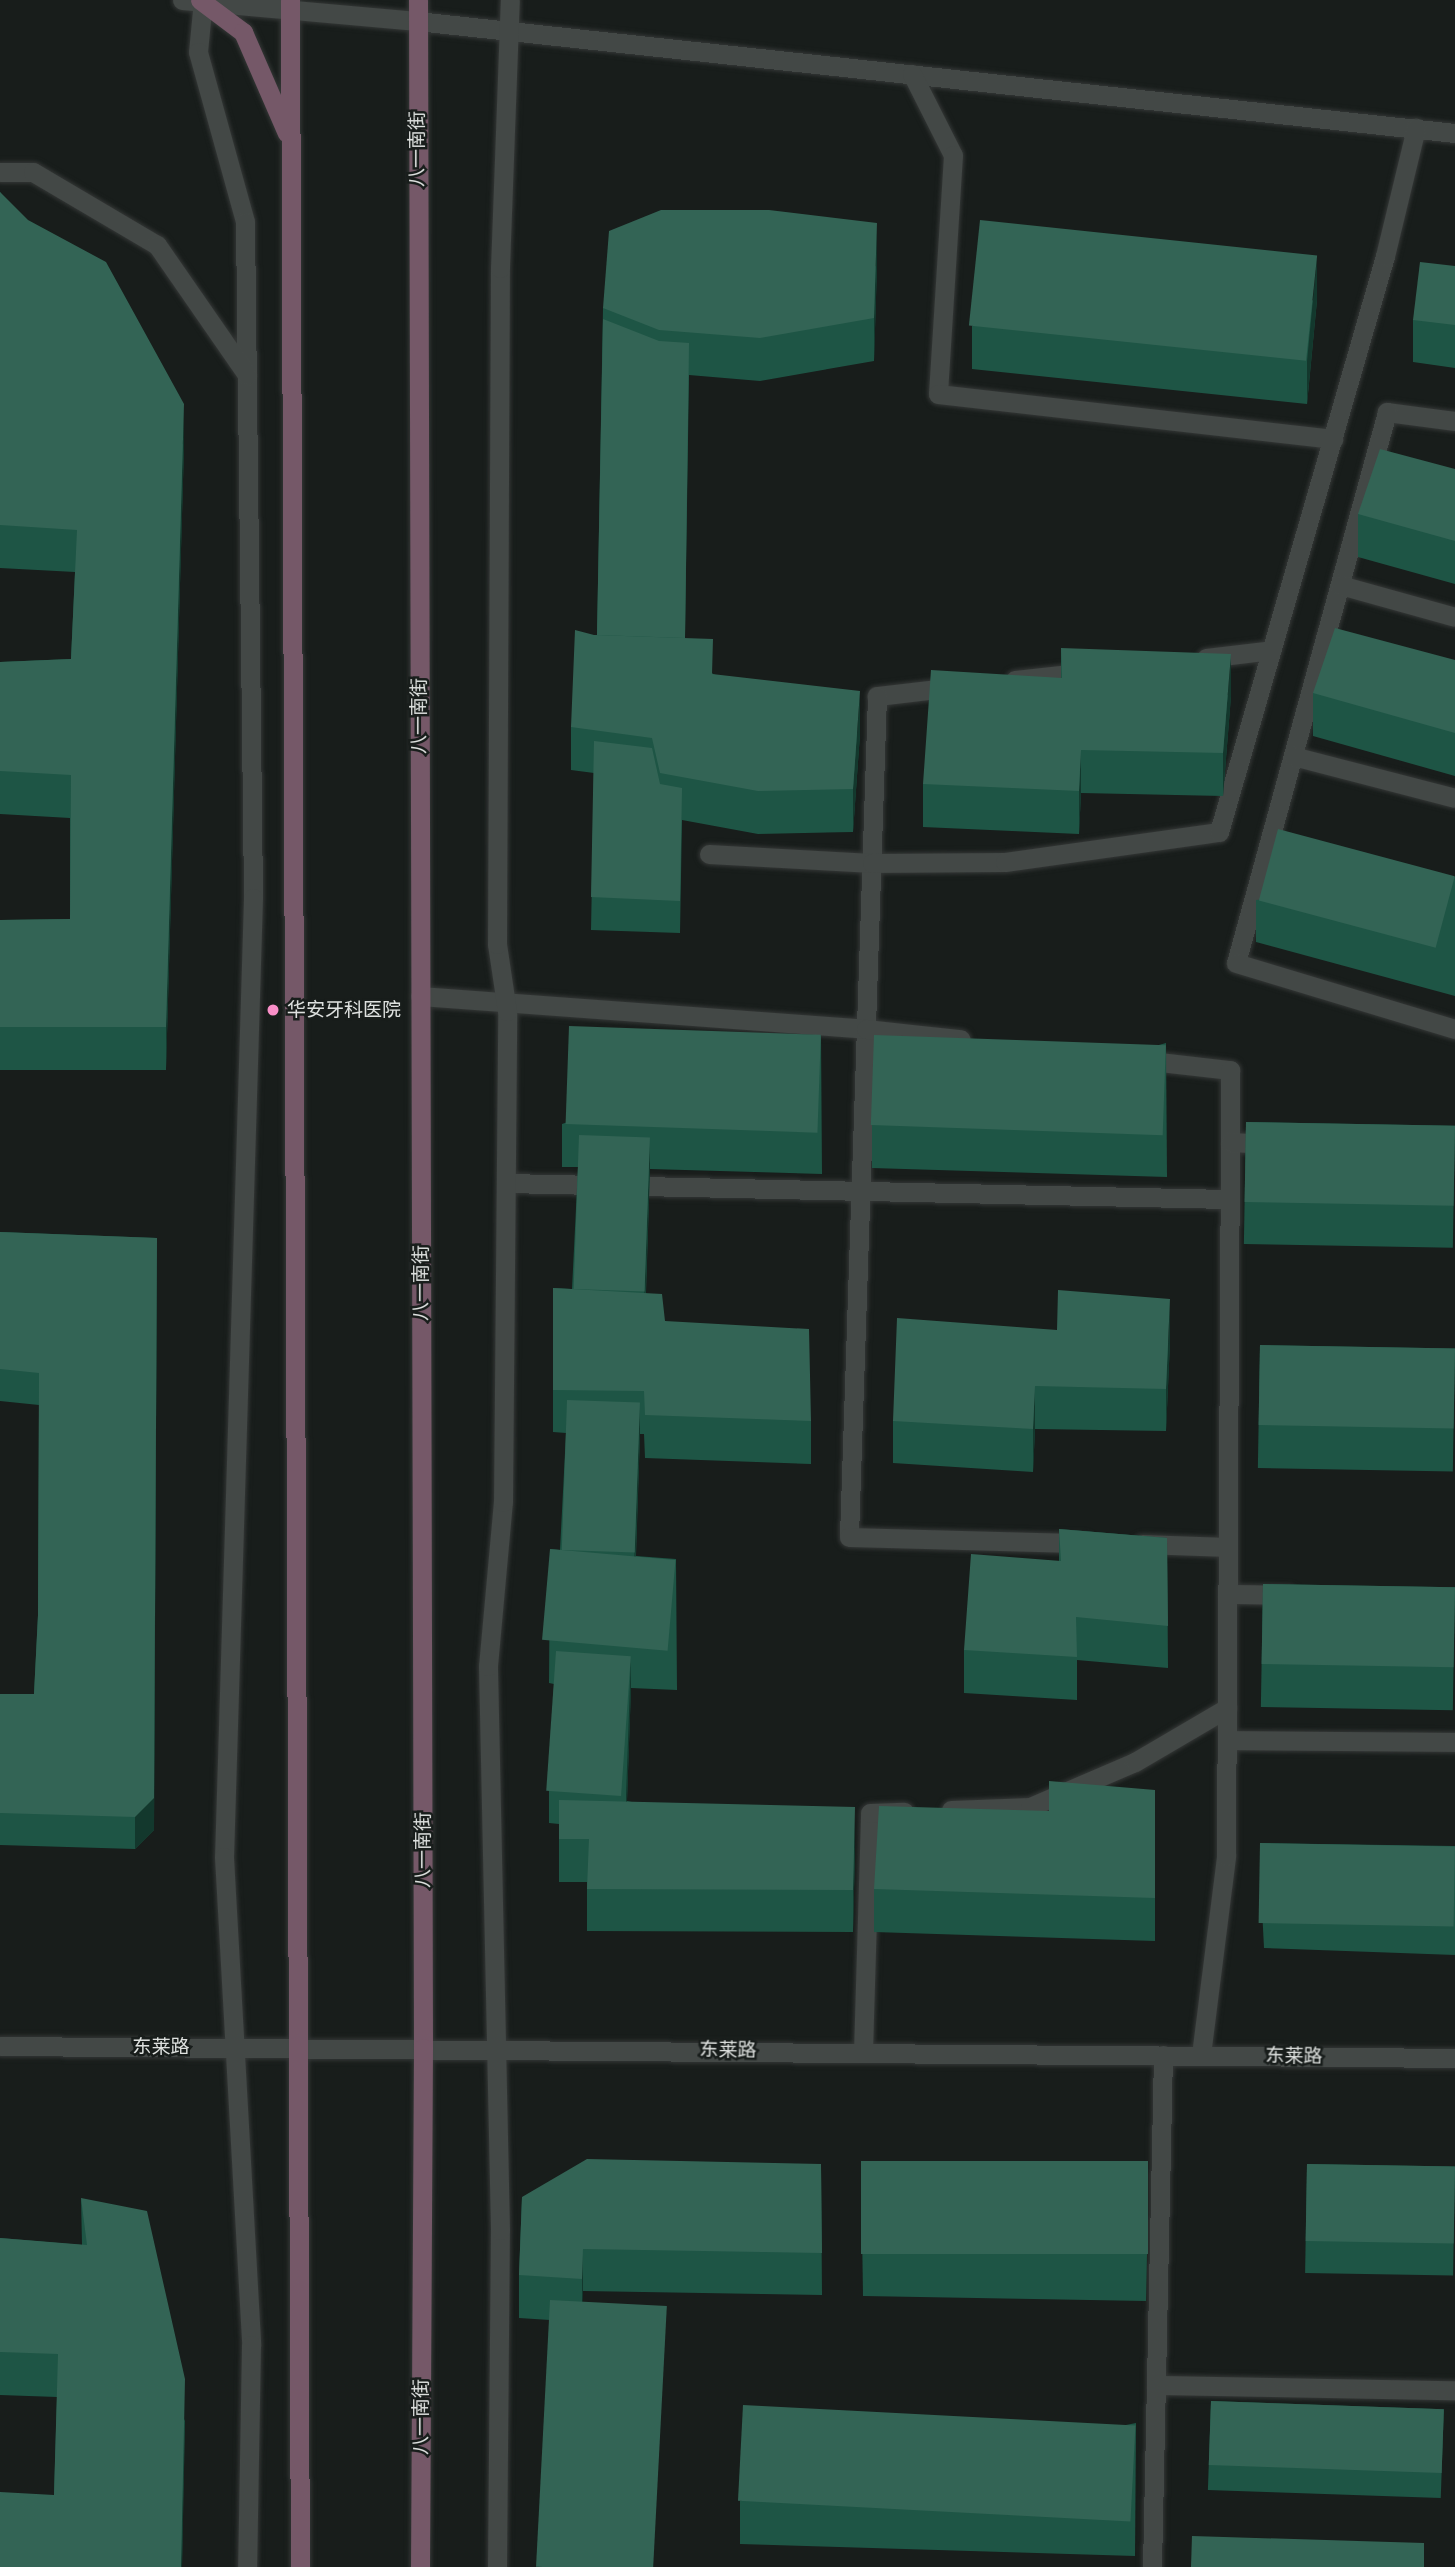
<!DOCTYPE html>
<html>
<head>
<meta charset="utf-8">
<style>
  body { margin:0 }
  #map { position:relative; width:1455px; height:2567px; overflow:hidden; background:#181d1b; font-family:Ubuntu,"Noto Sans SC",sans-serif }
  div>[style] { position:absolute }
  .roads { filter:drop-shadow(0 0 2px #343736) drop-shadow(0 0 2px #343736) }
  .service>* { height:19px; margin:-9.5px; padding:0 9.5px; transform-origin:9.5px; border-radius:9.5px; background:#434846 }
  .tertiary>* { height:19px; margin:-9.5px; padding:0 9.5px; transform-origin:9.5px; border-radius:9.5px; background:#434846 }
  .secondary>* { height:19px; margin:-9.5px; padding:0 9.5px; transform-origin:9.5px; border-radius:9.5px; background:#755868 }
  .wall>* { inset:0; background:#1e5545; transform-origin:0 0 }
  .shaded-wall>* { inset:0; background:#13382d }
  .building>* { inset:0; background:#336455; transform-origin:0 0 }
  .dots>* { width:19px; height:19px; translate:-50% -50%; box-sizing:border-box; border:4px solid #181d1b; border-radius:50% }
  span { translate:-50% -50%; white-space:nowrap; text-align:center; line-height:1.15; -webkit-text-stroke:5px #181d1b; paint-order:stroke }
  .street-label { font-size:19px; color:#dee1df }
  .poi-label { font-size:19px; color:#dee1df }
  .left { translate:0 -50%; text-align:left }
</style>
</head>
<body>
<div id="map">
  <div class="roads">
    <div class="service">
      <i style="left:182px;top:0;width:236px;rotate:5.1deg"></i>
      <i style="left:417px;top:21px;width:1044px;rotate:6.16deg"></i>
      <i style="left:203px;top:0;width:52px;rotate:95.5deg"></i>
      <i style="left:198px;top:52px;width:176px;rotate:74.5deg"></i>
      <i style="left:245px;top:222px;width:676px;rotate:89.32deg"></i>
      <i style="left:253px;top:898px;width:959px;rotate:91.73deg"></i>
      <i style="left:224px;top:1857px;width:489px;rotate:86.8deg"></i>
      <i style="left:251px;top:2345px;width:222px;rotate:91deg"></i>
      <i style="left:912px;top:74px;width:91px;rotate:63.2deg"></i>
      <i style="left:953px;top:155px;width:239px;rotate:93.6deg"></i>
      <i style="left:938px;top:394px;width:398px;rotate:6.5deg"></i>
      <i style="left:0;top:172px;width:33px"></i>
      <i style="left:33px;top:172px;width:144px;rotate:30.5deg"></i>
      <i style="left:157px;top:245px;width:158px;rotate:55.3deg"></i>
      <i style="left:1455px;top:421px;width:69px;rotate:-172.5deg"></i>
      <i style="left:1387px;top:412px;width:571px;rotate:105.33deg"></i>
      <i style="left:1236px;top:963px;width:229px;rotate:16.8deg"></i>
      <i style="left:1340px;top:585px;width:119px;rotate:15.5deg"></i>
      <i style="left:1206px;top:658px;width:66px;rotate:-6.9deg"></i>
      <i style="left:1015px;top:680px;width:71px;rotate:-6.4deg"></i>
      <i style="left:954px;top:687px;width:78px;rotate:173.3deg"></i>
      <i style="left:877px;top:696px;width:841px;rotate:91.91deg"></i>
      <i style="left:849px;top:1537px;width:235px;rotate:1.5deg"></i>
      <i style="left:1293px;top:756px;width:167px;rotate:14.5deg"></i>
      <i style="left:709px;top:854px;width:163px;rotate:3.2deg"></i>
      <i style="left:872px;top:863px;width:133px;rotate:-0.4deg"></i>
      <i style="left:1005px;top:862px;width:216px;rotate:-8deg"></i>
      <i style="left:1219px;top:832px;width:599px;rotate:-73.92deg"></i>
      <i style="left:1385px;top:256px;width:132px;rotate:-76.4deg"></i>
      <i style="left:420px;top:996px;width:447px;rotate:4.2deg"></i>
      <i style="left:866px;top:1029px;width:95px;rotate:6.1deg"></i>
      <i style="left:1142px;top:1060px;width:89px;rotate:6.5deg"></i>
      <i style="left:1230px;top:1070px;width:72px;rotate:90deg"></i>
      <i style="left:506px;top:1183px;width:724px;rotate:1.27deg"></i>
      <i style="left:1142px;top:1544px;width:86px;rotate:2deg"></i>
      <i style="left:1227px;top:1594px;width:62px;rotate:0.9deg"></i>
      <i style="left:1227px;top:1740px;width:228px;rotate:0.5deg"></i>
      <i style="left:951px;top:1810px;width:79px;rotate:-2.2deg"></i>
      <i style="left:1030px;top:1807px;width:114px;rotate:-23.2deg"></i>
      <i style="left:1135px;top:1762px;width:107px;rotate:-30.4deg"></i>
      <i style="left:863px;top:2052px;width:239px;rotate:-88.3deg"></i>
      <i style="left:870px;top:1813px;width:34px;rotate:-2deg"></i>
      <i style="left:1201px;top:2055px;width:201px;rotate:-82.8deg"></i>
      <i style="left:1226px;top:1856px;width:714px;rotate:-89.68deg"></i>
      <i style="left:1230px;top:1142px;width:40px;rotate:2.9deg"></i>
      <i style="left:1156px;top:2385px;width:299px;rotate:1deg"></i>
      <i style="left:497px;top:2567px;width:337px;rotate:-89.5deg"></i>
      <i style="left:500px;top:2230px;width:564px;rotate:-91.22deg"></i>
      <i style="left:488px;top:1666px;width:165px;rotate:-84.8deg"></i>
      <i style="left:503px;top:1502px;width:491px;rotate:-89.5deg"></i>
      <i style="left:507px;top:1011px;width:68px;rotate:-98.5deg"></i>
      <i style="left:497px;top:944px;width:676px;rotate:-89.75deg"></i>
      <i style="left:500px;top:268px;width:268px;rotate:-87.9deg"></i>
      <i style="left:1152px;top:2567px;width:512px;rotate:-88.77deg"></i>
    </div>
    <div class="tertiary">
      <i style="left:0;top:2046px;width:1455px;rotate:0.47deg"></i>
    </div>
    <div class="secondary">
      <i style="left:200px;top:0;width:54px;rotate:36.7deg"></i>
      <i style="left:243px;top:32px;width:110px;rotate:66.5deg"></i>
      <i style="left:290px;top:0;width:2567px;rotate:89.78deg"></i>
      <i style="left:418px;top:0;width:2048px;rotate:89.86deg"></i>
      <i style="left:423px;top:2048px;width:519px;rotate:90.33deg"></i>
    </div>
  </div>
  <div class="wall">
    <i style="clip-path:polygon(0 192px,184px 446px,166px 1070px,0 1070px,0 920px,70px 919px,70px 818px,0 814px,0 662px,71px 659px,75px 572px,0 568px)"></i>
    <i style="clip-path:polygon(877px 266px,874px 361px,760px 381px,689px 375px,685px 638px,713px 674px,860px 734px,853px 832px,758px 834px,682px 820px,680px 933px,591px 930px,594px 773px,571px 770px,571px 727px,594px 635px,597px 635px,603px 308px)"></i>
    <i style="clip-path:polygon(1455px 266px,1455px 368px,1413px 362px,1413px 320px)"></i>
    <i style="clip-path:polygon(1317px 300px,1307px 404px,972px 369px,972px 326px)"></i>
    <i style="clip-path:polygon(1455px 469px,1455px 584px,1358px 557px,1358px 514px)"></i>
    <i style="clip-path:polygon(1061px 648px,1231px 696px,1223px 796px,1081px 793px,1079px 834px,923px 827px,923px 784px,1061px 678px)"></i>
    <i style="clip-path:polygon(1455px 660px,1455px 776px,1313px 736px,1313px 693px)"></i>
    <i style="clip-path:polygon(1455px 877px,1455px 996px,1256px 942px,1256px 900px)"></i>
    <i style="clip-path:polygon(821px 1036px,822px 1174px,650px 1169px,646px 1293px,665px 1321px,811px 1421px,811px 1464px,645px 1458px,644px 1434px,640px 1434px,636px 1556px,676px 1559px,677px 1690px,631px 1688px,627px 1801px,855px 1849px,853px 1932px,587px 1931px,587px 1882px,559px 1882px,559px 1824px,549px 1823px,549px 1791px,554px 1684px,549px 1683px,550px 1549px,560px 1550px,566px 1433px,553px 1432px,553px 1288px,572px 1289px,578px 1167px,562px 1167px,562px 1124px)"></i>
    <i style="clip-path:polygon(1166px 1043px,1167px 1177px,872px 1168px,872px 1125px)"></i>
    <i style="left:1246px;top:1122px;width:209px;height:122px;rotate:1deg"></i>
    <i style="clip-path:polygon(0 1232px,157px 1238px,154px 1830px,135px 1849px,0 1845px,0 1694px,34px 1694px,38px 1615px,39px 1405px,0 1401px)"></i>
    <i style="clip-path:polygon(1057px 1330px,1170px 1342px,1166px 1431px,1035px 1429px,1033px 1472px,893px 1463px,893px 1421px)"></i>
    <i style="left:1260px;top:1345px;width:195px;height:123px;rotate:1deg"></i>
    <i style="clip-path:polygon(1059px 1529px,1167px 1538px,1168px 1668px,1077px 1660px,1077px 1700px,964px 1693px,964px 1650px,1059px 1561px)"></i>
    <i style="left:1263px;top:1584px;width:192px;height:123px;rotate:1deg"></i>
    <i style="clip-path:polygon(1155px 1790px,1155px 1941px,874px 1932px,874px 1889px,1049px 1811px)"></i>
    <i style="clip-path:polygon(1260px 1843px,1455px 1846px,1455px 1955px,1264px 1948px,1260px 1869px)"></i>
    <i style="clip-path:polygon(861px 2161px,1148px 2206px,1146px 2301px,863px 2296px)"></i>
    <i style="clip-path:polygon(821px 2164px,822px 2295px,583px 2291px,582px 2302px,550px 2320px,519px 2318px,519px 2275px,522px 2197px)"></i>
    <i style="left:1307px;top:2164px;width:148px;height:109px;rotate:1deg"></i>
    <i style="clip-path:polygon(81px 2198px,185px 2421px,182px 2567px,0 2567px,54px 2495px,57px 2397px,0 2395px,0 2238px,82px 2245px)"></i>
    <i style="left:1211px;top:2401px;width:233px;height:89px;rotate:2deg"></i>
    <i style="clip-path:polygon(1136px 2423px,1135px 2556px,740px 2544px,740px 2501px)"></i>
  </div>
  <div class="shaded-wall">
    <i style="clip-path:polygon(877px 223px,877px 266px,874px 361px,874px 318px)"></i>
    <i style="clip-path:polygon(1317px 258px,1317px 300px,1307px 404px,1307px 361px)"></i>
    <i style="clip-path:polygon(184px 404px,184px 446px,166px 1070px,166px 1027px)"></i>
    <i style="clip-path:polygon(1231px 654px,1231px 696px,1223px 796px,1223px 753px)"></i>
    <i style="clip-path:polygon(860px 691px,860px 734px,853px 832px,853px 789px)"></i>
    <i style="clip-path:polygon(1081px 750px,1081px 793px,1079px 834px,1079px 791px)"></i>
    <i style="clip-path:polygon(650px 1137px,650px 1169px,644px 1336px,644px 1304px)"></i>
    <i style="clip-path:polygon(157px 1238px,154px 1830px,135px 1849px,135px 1817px)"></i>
    <i style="clip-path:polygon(1170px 1299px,1170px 1342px,1166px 1431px,1166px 1389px)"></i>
    <i style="clip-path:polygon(1035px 1386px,1035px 1429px,1033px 1472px,1033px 1429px)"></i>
    <i style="clip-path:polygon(640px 1402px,640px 1434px,634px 1599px,634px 1567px)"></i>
    <i style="clip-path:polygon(631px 1656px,631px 1688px,626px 1828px,626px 1796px)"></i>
    <i style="clip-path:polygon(855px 1807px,855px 1849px,853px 1932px,853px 1890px)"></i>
    <i style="clip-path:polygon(583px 2249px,583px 2291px,582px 2322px,582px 2279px)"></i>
    <i style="clip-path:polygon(185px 2379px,182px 2567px,181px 2567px)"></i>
  </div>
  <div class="building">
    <i style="clip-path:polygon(0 192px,28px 220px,106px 262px,184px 404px,166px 1027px,0 1027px,0 920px,70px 919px,71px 775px,0 771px,0 662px,71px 659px,77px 530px,0 525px)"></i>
    <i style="clip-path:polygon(661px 210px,769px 210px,877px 223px,874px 318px,760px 338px,659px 330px,603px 308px,609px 231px)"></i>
    <i style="left:980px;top:220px;width:339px;height:106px;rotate:6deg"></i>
    <i style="clip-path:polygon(1420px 262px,1455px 266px,1455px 325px,1413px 320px)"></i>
    <i style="clip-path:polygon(603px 319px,659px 341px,689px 343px,685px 638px,597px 635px)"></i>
    <i style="clip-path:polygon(1380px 449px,1455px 469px,1455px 541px,1358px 514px)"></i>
    <i style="clip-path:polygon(1335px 628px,1455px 660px,1455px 733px,1313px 693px)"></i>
    <i style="clip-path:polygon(575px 630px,594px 635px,713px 639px,712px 674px,860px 691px,853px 789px,758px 791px,660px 773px,652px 738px,571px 727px)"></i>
    <i style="clip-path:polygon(1061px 648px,1231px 654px,1223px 753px,1081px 750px,1079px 791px,923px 784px,931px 670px,1062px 678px)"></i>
    <i style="clip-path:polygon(594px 741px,652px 748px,660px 784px,682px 788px,680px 901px,591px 897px)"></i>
    <i style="left:1278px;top:829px;width:183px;height:74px;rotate:15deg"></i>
    <i style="left:569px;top:1026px;width:252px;height:98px;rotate:2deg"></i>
    <i style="left:874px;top:1035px;width:292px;height:90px;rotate:2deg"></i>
    <i style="left:1246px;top:1122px;width:209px;height:80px;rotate:1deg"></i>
    <i style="left:579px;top:1135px;width:71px;height:154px;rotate:2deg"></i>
    <i style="clip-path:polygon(0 1232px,157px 1238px,154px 1798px,135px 1817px,0 1813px,0 1694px,34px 1694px,38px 1615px,39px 1373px,0 1369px)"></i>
    <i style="clip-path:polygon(553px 1288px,662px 1294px,665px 1321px,809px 1329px,811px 1421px,645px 1415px,644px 1391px,553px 1390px)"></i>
    <i style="clip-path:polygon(1058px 1290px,1170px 1299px,1166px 1389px,1035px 1386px,1033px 1429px,893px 1421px,897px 1318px,1057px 1330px)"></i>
    <i style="left:1260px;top:1345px;width:195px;height:80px;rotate:1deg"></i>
    <i style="left:567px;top:1400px;width:73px;height:150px;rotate:2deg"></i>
    <i style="clip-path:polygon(1059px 1529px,1167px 1538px,1168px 1626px,1076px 1617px,1077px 1657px,964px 1650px,971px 1554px,1061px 1561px)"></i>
    <i style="left:550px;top:1549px;width:126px;height:91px;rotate:5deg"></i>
    <i style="left:1263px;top:1584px;width:192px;height:80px;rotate:1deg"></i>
    <i style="left:556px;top:1651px;width:75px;height:140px;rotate:4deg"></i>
    <i style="clip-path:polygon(1049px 1781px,1155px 1790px,1155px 1898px,874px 1889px,879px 1806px,1049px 1811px)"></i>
    <i style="clip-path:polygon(559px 1800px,855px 1807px,853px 1890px,587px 1889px,589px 1839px,559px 1839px)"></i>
    <i style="left:1260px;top:1843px;width:195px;height:80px;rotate:1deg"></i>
    <i style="clip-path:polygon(587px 2159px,821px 2164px,822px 2253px,583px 2249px,582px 2279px,519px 2275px,522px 2197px)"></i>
    <i style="left:861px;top:2161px;width:287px;height:93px"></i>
    <i style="left:1307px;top:2164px;width:148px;height:77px;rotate:1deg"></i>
    <i style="clip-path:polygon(81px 2198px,147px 2211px,185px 2379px,181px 2567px,0 2567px,0 2492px,54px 2495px,58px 2354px,0 2352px,0 2238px,87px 2245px)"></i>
    <i style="left:550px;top:2300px;width:117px;height:267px;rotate:3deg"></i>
    <i style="left:1211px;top:2401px;width:233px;height:64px;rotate:2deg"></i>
    <i style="left:743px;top:2405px;width:393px;height:96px;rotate:3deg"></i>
    <i style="clip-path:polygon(1192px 2536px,1424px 2543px,1424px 2567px,1191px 2567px)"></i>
  </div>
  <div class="dots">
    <i style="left:273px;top:1010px;background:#f98fc8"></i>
  </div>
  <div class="street-label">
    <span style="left:417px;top:149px;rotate:-90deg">八一南街</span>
    <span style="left:419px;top:716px;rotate:-90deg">八一南街</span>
    <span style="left:421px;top:1283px;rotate:-90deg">八一南街</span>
    <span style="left:423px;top:1850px;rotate:-90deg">八一南街</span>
    <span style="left:161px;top:2047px">东莱路</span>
    <span style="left:728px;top:2050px;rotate:1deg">东莱路</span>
    <span style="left:1294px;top:2056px;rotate:1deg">东莱路</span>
    <span style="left:421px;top:2417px;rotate:-90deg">八一南街</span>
  </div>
  <div class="poi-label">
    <span class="left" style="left:287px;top:1010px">华安牙科医院</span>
  </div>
</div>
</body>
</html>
